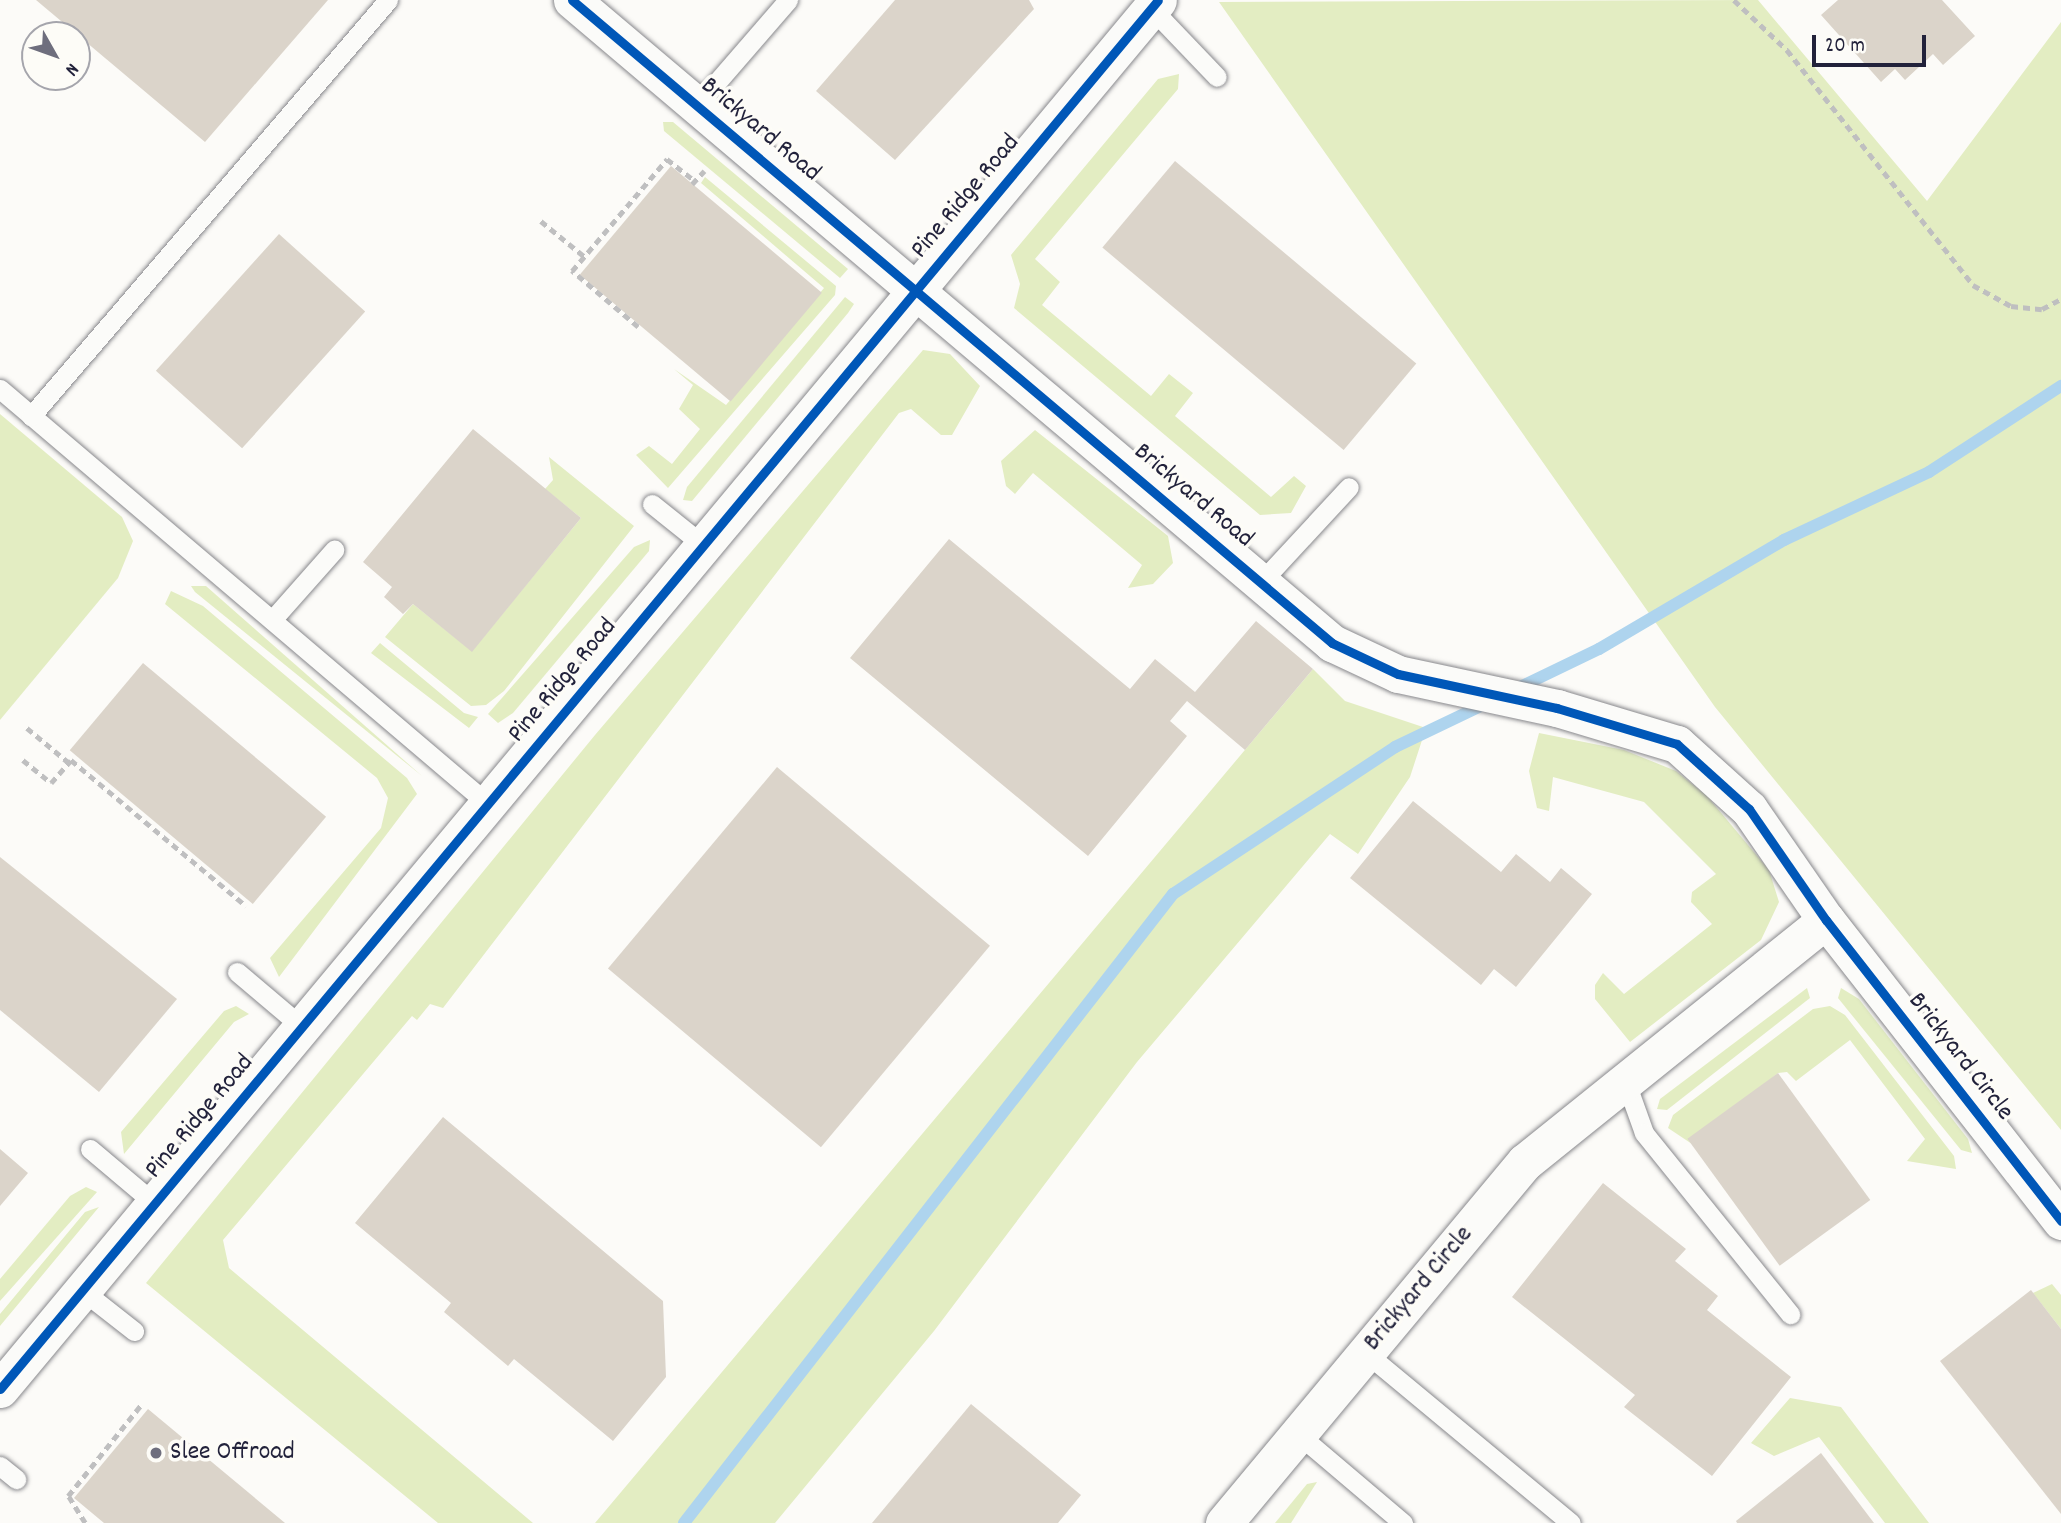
<!DOCTYPE html>
<html>
<head>
<meta charset="utf-8">
<style>
  body { margin:0 }
  #map { position:relative; width:2061px; height:1523px; overflow:hidden; background:#fcfbf8; font-family:Dekko,sans-serif }
  div>[style] { position:absolute }
  .green>* { inset:0; background:#e3edc2 }
  .stream>* { height:12px; margin:-6px; padding:0 6px; transform-origin:6px; border-radius:6px; background:#aed4ee }
  .building>* { inset:0; background:#dbd4ca; transform-origin:0 0 }
  .path>* { height:4.5px; margin-top:-2.25px; transform-origin:0; background:repeating-linear-gradient(90deg,#bfbfc0 0 7px,transparent 0 12px) }
  .roads { filter:drop-shadow(0 0 2px #88888c) drop-shadow(0 0 2px #88888c) }
  .service>* { height:19px; margin:-9.5px; padding:0 9.5px; transform-origin:9.5px; border-radius:9.5px; background:#fbfbf9 }
  .minor>* { height:37px; margin:-18.5px; padding:0 18.5px; transform-origin:18.5px; border-radius:18.5px; background:#fbfbf9 }
  .cycleway>* { height:9px; margin:-4.5px; padding:0 4.5px; transform-origin:4.5px; border-radius:4.5px; background:#0057b8 }
  .dots>* { width:19px; height:19px; translate:-50% -50%; box-sizing:border-box; border:4px solid #fdfcf7; border-radius:50% }
  span { translate:-50% -50%; white-space:nowrap; text-align:center; line-height:1.15; -webkit-text-stroke:7px #fdfcf7; paint-order:stroke }
  .street-label { font-size:26px; color:#22223b }
  .poi-label { font-size:26px; color:#22223b }
  .left { translate:0 -50%; text-align:left }
  .north { position:absolute; left:21px; top:21px; width:70px; height:70px; box-sizing:border-box; background:#fdfcf7; border:2px solid #a5a5ac; border-radius:50%; rotate:130deg; font-size:19px; font-weight:700; line-height:28px; text-align:center; color:#22223b }
  .north::after { content:''; display:block; margin:auto; width:24px; height:32px; background:#6e6e7d; clip-path:polygon(50% 0,100% 100%,50% 72%,0 100%) }
  .scale { position:absolute; left:1812px; top:35px; width:114px; height:32px; box-sizing:border-box; border:4px solid #22223b; border-top:0; padding-left:9px; font-size:21px; line-height:24px; white-space:nowrap; color:#22223b; -webkit-text-stroke:5px #fdfcf7; paint-order:stroke }
</style>
</head>
<body>
<div id="map">
  <div class="green">
    <i style="clip-path:polygon(1758px 0,1927px 201px,2061px 22px,2061px 1130px,1715px 707px,1219px 2px)"></i>
    <i style="clip-path:polygon(1179px 74px,1178px 89px,1035px 259px,1060px 282px,1042px 305px,1151px 396px,1169px 374px,1193px 393px,1175px 416px,1271px 497px,1294px 476px,1306px 486px,1291px 513px,1260px 515px,1014px 308px,1020px 284px,1011px 255px,1158px 79px)"></i>
    <i style="clip-path:polygon(663px 122px,673px 122px,848px 269px,840px 278px,664px 131px)"></i>
    <i style="clip-path:polygon(705px 177px,836px 286px,835px 295px,668px 488px,636px 455px,649px 446px,672px 464px,700px 429px,679px 409px,693px 385px,674px 369px,726px 405px,824px 288px,701px 183px)"></i>
    <i style="clip-path:polygon(845px 297px,854px 304px,848px 313px,692px 501px,683px 500px,687px 487px)"></i>
    <i style="clip-path:polygon(923px 350px,950px 354px,980px 386px,952px 435px,941px 435px,911px 409px,899px 413px,443px 1008px,430px 1004px,417px 1020px,412px 1016px,223px 1240px,229px 1268px,533px 1523px,438px 1523px,146px 1283px,595px 735px)"></i>
    <i style="clip-path:polygon(0 414px,122px 517px,133px 541px,118px 578px,0 720px)"></i>
    <i style="clip-path:polygon(1035px 430px,1168px 536px,1173px 563px,1153px 584px,1128px 588px,1142px 565px,1033px 473px,1015px 494px,1006px 486px,1001px 461px)"></i>
    <i style="clip-path:polygon(549px 457px,634px 526px,504px 691px,486px 705px,471px 706px,385px 637px,413px 604px,472px 651px,581px 518px,545px 489px,553px 480px)"></i>
    <i style="clip-path:polygon(650px 540px,649px 551px,513px 713px,498px 723px,488px 714px,634px 547px)"></i>
    <i style="clip-path:polygon(191px 586px,206px 586px,422px 776px,195px 592px)"></i>
    <i style="clip-path:polygon(171px 591px,203px 606px,407px 778px,417px 794px,279px 977px,270px 958px,381px 828px,388px 798px,377px 778px,165px 604px)"></i>
    <i style="clip-path:polygon(380px 643px,464px 713px,478px 717px,469px 728px,371px 653px)"></i>
    <i style="clip-path:polygon(1313px 669px,1345px 701px,1426px 728px,1410px 777px,1358px 854px,1330px 834px,1137px 1062px,934px 1331px,775px 1523px,595px 1523px)"></i>
    <i style="clip-path:polygon(1539px 733px,1624px 750px,1676px 771px,1707px 796px,1769px 870px,1779px 902px,1761px 940px,1630px 1042px,1595px 999px,1595px 985px,1603px 973px,1624px 994px,1712px 924px,1691px 902px,1692px 892px,1716px 874px,1644px 802px,1553px 777px,1549px 811px,1537px 808px,1529px 771px)"></i>
    <i style="clip-path:polygon(1807px 988px,1810px 998px,1667px 1110px,1657px 1109px,1660px 1099px)"></i>
    <i style="clip-path:polygon(1841px 988px,1859px 999px,1968px 1139px,1972px 1153px,1961px 1150px,1838px 998px)"></i>
    <i style="clip-path:polygon(236px 1006px,249px 1014px,234px 1022px,124px 1154px,121px 1132px,224px 1011px)"></i>
    <i style="clip-path:polygon(1830px 1006px,1845px 1015px,1954px 1156px,1956px 1169px,1907px 1161px,1925px 1139px,1850px 1040px,1796px 1081px,1787px 1072px,1778px 1073px,1692px 1144px,1668px 1128px,1673px 1115px,1813px 1009px)"></i>
    <i style="clip-path:polygon(86px 1187px,97px 1192px,0 1301px,0 1279px,70px 1196px)"></i>
    <i style="clip-path:polygon(99px 1207px,94px 1213px,0 1326px,0 1314px,85px 1212px)"></i>
    <i style="clip-path:polygon(2052px 1284px,2061px 1295px,2061px 1329px,2033px 1293px)"></i>
    <i style="clip-path:polygon(1790px 1398px,1841px 1407px,1929px 1523px,1885px 1523px,1819px 1437px,1774px 1456px,1751px 1443px)"></i>
    <i style="clip-path:polygon(1317px 1482px,1291px 1523px,1275px 1523px,1307px 1484px)"></i>
  </div>
  <div class="stream">
    <i style="left:1514px;top:690px;width:94px;rotate:-25.8deg"></i>
    <i style="left:1599px;top:649px;width:215px;rotate:-30.5deg"></i>
    <i style="left:1784px;top:540px;width:160px;rotate:-25.1deg"></i>
    <i style="left:1929px;top:472px;width:158px;rotate:-33.1deg"></i>
    <i style="left:684px;top:1523px;width:797px;rotate:-52.14deg"></i>
    <i style="left:1173px;top:894px;width:266px;rotate:-33.5deg"></i>
    <i style="left:1395px;top:747px;width:104px;rotate:-25.6deg"></i>
  </div>
  <div class="building">
    <i style="clip-path:polygon(36px 0,328px 0,205px 142px)"></i>
    <i style="clip-path:polygon(895px 0,1029px 0,1034px 9px,895px 160px,816px 91px)"></i>
    <i style="clip-path:polygon(1838px 0,1942px 0,1975px 36px,1943px 65px,1933px 54px,1905px 80px,1895px 69px,1881px 82px,1821px 15px)"></i>
    <i style="left:1175px;top:161px;width:315px;height:113px;rotate:40deg"></i>
    <i style="left:671px;top:166px;width:197px;height:142px;rotate:40deg"></i>
    <i style="left:279px;top:234px;width:116px;height:184px;rotate:42deg"></i>
    <i style="clip-path:polygon(473px 429px,581px 518px,472px 652px,413px 604px,403px 614px,384px 597px,392px 587px,363px 562px)"></i>
    <i style="clip-path:polygon(949px 539px,1130px 689px,1155px 659px,1195px 692px,1256px 621px,1313px 669px,1245px 750px,1187px 701px,1170px 721px,1187px 736px,1088px 856px,850px 658px)"></i>
    <i style="left:143px;top:663px;width:239px;height:114px;rotate:40deg"></i>
    <i style="left:777px;top:767px;width:278px;height:263px;rotate:40deg"></i>
    <i style="clip-path:polygon(1413px 801px,1501px 872px,1516px 854px,1550px 882px,1561px 868px,1592px 894px,1516px 987px,1494px 969px,1481px 985px,1350px 878px)"></i>
    <i style="clip-path:polygon(0 857px,177px 999px,99px 1092px,0 1010px)"></i>
    <i style="left:1778px;top:1073px;width:157px;height:112px;rotate:54deg"></i>
    <i style="clip-path:polygon(443px 1117px,663px 1301px,666px 1377px,613px 1441px,514px 1359px,508px 1366px,444px 1312px,451px 1303px,355px 1223px)"></i>
    <i style="clip-path:polygon(0 1149px,28px 1173px,0 1206px)"></i>
    <i style="clip-path:polygon(1603px 1183px,1686px 1249px,1675px 1261px,1718px 1296px,1707px 1310px,1791px 1377px,1712px 1476px,1624px 1407px,1635px 1395px,1512px 1297px)"></i>
    <i style="clip-path:polygon(2031px 1290px,2061px 1329px,2061px 1514px,1940px 1361px)"></i>
    <i style="clip-path:polygon(971px 1404px,1081px 1495px,1058px 1523px,872px 1523px)"></i>
    <i style="clip-path:polygon(148px 1409px,285px 1523px,104px 1523px,74px 1498px)"></i>
    <i style="clip-path:polygon(1821px 1453px,1874px 1523px,1737px 1523px,1736px 1521px)"></i>
  </div>
  <div class="path">
    <i style="left:1734px;top:0;width:73px;rotate:43.3deg"></i>
    <i style="left:1787px;top:50px;width:300px;rotate:51.6deg"></i>
    <i style="left:1973px;top:285px;width:43px;rotate:28.9deg"></i>
    <i style="left:2011px;top:306px;width:31px;rotate:6deg"></i>
    <i style="left:2042px;top:309px;width:21px;rotate:-28deg"></i>
    <i style="left:692px;top:184px;width:18px;rotate:-47deg"></i>
    <i style="left:541px;top:221px;width:57px;rotate:39.3deg"></i>
    <i style="left:638px;top:327px;width:87px;rotate:-139.7deg"></i>
    <i style="left:572px;top:271px;width:147px;rotate:-49.7deg"></i>
    <i style="left:667px;top:159px;width:36px;rotate:38deg"></i>
    <i style="left:27px;top:728px;width:53px;rotate:39.7deg"></i>
    <i style="left:23px;top:760px;width:36px;rotate:39deg"></i>
    <i style="left:51px;top:783px;width:30px;rotate:-49deg"></i>
    <i style="left:71px;top:760px;width:228px;rotate:39.8deg"></i>
    <i style="left:85px;top:1523px;width:32px;rotate:-122deg"></i>
    <i style="left:68px;top:1496px;width:117px;rotate:-51.3deg"></i>
  </div>
  <div class="roads">
    <div class="service">
      <i style="left:1151px;top:8px;width:95px;rotate:46.3deg"></i>
      <i style="left:697px;top:105px;width:139px;rotate:-49.1deg"></i>
      <i style="left:0;top:389px;width:641px;rotate:40.38deg"></i>
      <i style="left:31px;top:416px;width:548px;rotate:-49.36deg"></i>
      <i style="left:652px;top:504px;width:65px;rotate:38.8deg"></i>
      <i style="left:1261px;top:582px;width:129px;rotate:-47.2deg"></i>
      <i style="left:272px;top:620px;width:94px;rotate:-48.5deg"></i>
      <i style="left:237px;top:972px;width:85px;rotate:40.2deg"></i>
      <i style="left:1624px;top:1077px;width:59px;rotate:70.3deg"></i>
      <i style="left:1644px;top:1133px;width:233px;rotate:51.1deg"></i>
      <i style="left:90px;top:1149px;width:85px;rotate:40.2deg"></i>
      <i style="left:83px;top:1291px;width:65px;rotate:38.1deg"></i>
      <i style="left:1366px;top:1353px;width:266px;rotate:39.7deg"></i>
      <i style="left:1298px;top:1434px;width:138px;rotate:40.3deg"></i>
      <i style="left:0;top:1466px;width:21px;rotate:39deg"></i>
    </div>
    <div class="minor">
      <i style="left:572px;top:0;width:996px;rotate:40.23deg"></i>
      <i style="left:1332px;top:643px;width:73px;rotate:25.2deg"></i>
      <i style="left:1398px;top:674px;width:163px;rotate:12.1deg"></i>
      <i style="left:1557px;top:708px;width:125px;rotate:16.7deg"></i>
      <i style="left:1677px;top:744px;width:97px;rotate:42.1deg"></i>
      <i style="left:1749px;top:809px;width:135px;rotate:55.3deg"></i>
      <i style="left:1826px;top:920px;width:382px;rotate:52deg"></i>
      <i style="left:0;top:1389px;width:1808px;rotate:-50.18deg"></i>
      <i style="left:1224px;top:1523px;width:470px;rotate:-50.2deg"></i>
      <i style="left:1525px;top:1162px;width:386px;rotate:-38.8deg"></i>
    </div>
  </div>
  <div class="cycleway">
    <i style="left:572px;top:0;width:996px;rotate:40.23deg"></i>
    <i style="left:1332px;top:643px;width:73px;rotate:25.2deg"></i>
    <i style="left:1398px;top:674px;width:163px;rotate:12.1deg"></i>
    <i style="left:1557px;top:708px;width:125px;rotate:16.7deg"></i>
    <i style="left:1677px;top:744px;width:97px;rotate:42.1deg"></i>
    <i style="left:1749px;top:809px;width:135px;rotate:55.3deg"></i>
    <i style="left:1826px;top:920px;width:382px;rotate:52deg"></i>
    <i style="left:0;top:1389px;width:1808px;rotate:-50.18deg"></i>
  </div>
  <div class="dots">
    <i style="left:156px;top:1453px;background:#6e6e7d"></i>
  </div>
  <div class="street-label">
    <span style="left:760px;top:130px;rotate:40deg">Brickyard Road</span>
    <span style="left:966px;top:197px;rotate:-50deg">Pine Ridge Road</span>
    <span style="left:1193px;top:496px;rotate:40deg">Brickyard Road</span>
    <span style="left:563px;top:681px;rotate:-50deg">Pine Ridge Road</span>
    <span style="left:1960px;top:1057px;rotate:52deg">Brickyard Circle</span>
    <span style="left:200px;top:1117px;rotate:-50deg">Pine Ridge Road</span>
    <span style="left:1419px;top:1289px;rotate:-50deg">Brickyard Circle</span>
  </div>
  <div class="poi-label">
    <span class="left" style="left:170px;top:1453px">Slee Offroad</span>
  </div>
  <div class="north">N</div>
  <div class="scale">20 m</div>
</div>
</body>
</html>
